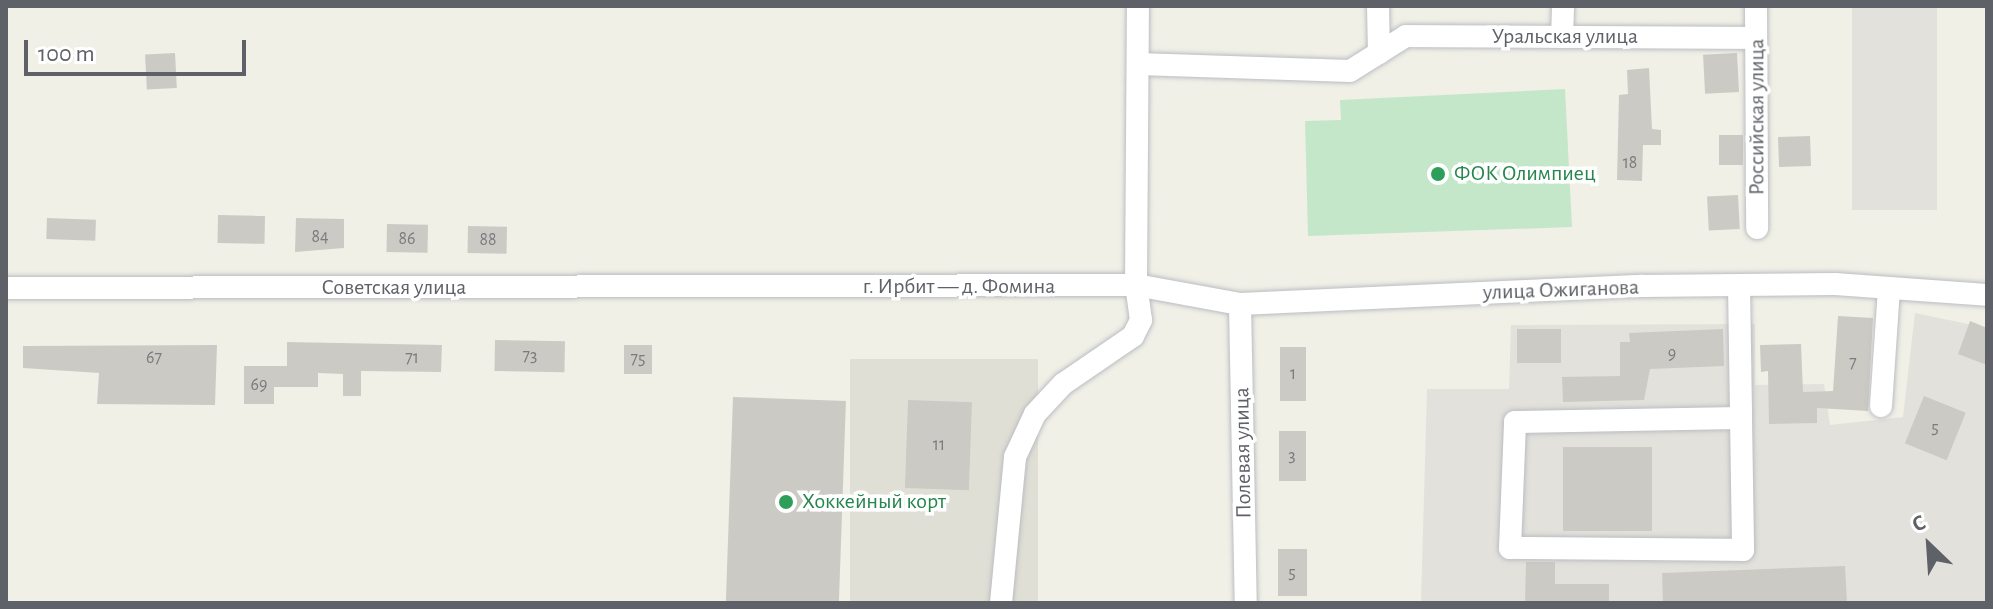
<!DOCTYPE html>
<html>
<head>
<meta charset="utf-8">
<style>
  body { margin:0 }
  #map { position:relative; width:1993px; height:609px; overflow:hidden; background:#f0f0e7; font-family:"Alegreya Sans",sans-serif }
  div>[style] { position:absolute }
  .industrial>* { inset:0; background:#e2e1db; transform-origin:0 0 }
  .education>* { inset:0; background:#e0dfd5; transform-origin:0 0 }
  .green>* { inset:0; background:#c4e7ca }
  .building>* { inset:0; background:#cccac4; transform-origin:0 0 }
  .roads { filter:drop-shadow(0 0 2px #bbbdc2) drop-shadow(0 0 2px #bbbdc2) }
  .minor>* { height:22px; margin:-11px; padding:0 11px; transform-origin:11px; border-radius:11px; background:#fff }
  .dots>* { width:22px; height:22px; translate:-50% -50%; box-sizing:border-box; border:4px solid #fff; border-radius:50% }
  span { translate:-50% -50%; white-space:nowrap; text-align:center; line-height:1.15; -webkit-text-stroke:7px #fff; paint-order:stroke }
  .number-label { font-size:18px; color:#7a7b7e }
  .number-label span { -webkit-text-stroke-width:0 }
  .street-label { font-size:22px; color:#5e6167 }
  .leisure-label { font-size:22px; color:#27864d }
  .left { translate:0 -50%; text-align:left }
  .frame { position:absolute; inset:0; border:8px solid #5e6167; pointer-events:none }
  .north { position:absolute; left:1889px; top:505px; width:80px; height:80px; -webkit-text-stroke:6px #fff; paint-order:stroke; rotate:335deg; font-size:22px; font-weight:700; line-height:32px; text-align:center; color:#5e6167 }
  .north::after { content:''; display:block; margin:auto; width:28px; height:36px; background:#5e6167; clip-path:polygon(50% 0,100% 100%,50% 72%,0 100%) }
  .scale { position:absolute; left:24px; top:40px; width:222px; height:36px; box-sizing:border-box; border:4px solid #5e6167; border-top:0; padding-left:10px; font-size:24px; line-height:28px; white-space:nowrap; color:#5e6167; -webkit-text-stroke:6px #fff; paint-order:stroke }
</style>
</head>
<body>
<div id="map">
  <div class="industrial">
    <i style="left:1852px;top:6px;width:85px;height:204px"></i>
    <i style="clip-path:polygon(1915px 313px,1987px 328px,1987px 603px,1421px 603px,1427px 389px,1509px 389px,1511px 325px,1755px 324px,1755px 385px,1824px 384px,1830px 425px,1903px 417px)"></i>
  </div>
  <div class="education">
    <i style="left:850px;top:359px;width:188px;height:244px"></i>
  </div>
  <div class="green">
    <i style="clip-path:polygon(1565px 89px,1572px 227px,1308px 236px,1305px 121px,1341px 120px,1340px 100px)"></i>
  </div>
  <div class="building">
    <i style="left:175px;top:53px;width:35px;height:30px;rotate:87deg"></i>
    <i style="left:1737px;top:53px;width:39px;height:34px;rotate:87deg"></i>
    <i style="clip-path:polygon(1649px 68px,1652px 129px,1661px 130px,1661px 145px,1643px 145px,1642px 181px,1617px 180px,1619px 95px,1628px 94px,1627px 70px)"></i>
    <i style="left:1743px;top:135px;width:30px;height:24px;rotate:90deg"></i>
    <i style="left:1810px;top:136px;width:30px;height:32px;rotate:88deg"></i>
    <i style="left:1738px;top:195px;width:34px;height:31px;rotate:87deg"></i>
    <i style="left:218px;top:215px;width:47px;height:28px;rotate:1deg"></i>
    <i style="left:47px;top:218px;width:49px;height:21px;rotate:2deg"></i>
    <i style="clip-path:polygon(296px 218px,344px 219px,344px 248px,295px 252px)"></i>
    <i style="left:387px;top:224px;width:41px;height:28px;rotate:1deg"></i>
    <i style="left:468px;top:226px;width:39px;height:27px;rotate:1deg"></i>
    <i style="clip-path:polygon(1838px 316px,1873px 318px,1868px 411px,1817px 408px,1817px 423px,1769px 424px,1768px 371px,1761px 372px,1760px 345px,1801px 344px,1803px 392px,1833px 391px)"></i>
    <i style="clip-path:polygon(1970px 321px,1987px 328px,1987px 365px,1958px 354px)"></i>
    <i style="left:1517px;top:329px;width:44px;height:34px"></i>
    <i style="clip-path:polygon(1723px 329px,1724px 366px,1650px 369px,1644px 400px,1563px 402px,1562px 377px,1620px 376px,1620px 342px,1630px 342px,1629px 333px)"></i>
    <i style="left:495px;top:340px;width:70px;height:31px;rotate:1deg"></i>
    <i style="clip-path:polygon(287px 342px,442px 345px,441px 372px,361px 371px,361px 396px,343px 396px,343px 374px,318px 373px,318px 387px,274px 387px,274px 404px,244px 404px,244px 366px,287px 366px)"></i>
    <i style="clip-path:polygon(217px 345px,215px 405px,97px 404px,99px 373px,23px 368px,23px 346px)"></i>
    <i style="left:624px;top:345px;width:28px;height:29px"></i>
    <i style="left:1306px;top:347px;width:54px;height:26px;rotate:90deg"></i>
    <i style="left:1924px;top:396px;width:45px;height:51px;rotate:22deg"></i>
    <i style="left:733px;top:397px;width:113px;height:206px;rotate:2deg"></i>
    <i style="left:908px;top:400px;width:64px;height:88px;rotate:2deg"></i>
    <i style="left:1279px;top:431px;width:27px;height:50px"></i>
    <i style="left:1563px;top:447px;width:89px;height:84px"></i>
    <i style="left:1278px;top:549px;width:29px;height:47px"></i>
    <i style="clip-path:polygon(1526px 562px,1555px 562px,1555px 584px,1609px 584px,1609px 603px,1525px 603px)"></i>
    <i style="clip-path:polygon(1845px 566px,1847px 603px,1663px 603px,1662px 573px)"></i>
  </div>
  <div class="roads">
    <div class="minor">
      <i style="left:1378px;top:6px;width:47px;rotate:88.8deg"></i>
      <i style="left:1756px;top:6px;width:222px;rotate:89.7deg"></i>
      <i style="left:1562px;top:37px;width:31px;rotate:-88deg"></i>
      <i style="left:1138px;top:64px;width:212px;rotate:1.9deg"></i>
      <i style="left:1350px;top:71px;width:66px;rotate:-32deg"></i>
      <i style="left:1406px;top:36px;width:350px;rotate:0.3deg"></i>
      <i style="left:1739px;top:285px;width:133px;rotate:89.1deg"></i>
      <i style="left:1741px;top:418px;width:132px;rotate:89.1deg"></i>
      <i style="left:1743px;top:550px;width:233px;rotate:-179.5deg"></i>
      <i style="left:1510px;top:548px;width:126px;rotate:-87.7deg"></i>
      <i style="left:1515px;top:422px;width:226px;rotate:-1deg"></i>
      <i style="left:6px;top:288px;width:1130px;rotate:-0.15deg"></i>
      <i style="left:1136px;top:285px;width:106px;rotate:10.4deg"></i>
      <i style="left:1240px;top:304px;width:403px;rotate:-2.6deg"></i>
      <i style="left:1643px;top:286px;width:192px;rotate:-0.6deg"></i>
      <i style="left:1835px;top:284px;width:152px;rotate:4.1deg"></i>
      <i style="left:1240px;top:304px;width:299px;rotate:88.9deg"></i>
      <i style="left:1881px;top:406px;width:118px;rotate:-86.1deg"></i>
      <i style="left:1001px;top:603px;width:147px;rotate:-84.5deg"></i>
      <i style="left:1015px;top:457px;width:47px;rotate:-65.1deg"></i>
      <i style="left:1035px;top:414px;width:41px;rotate:-47deg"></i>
      <i style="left:1063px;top:384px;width:85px;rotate:-34.4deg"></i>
      <i style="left:1133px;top:336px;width:18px;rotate:-63deg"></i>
      <i style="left:1141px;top:320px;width:35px;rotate:-98deg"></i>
      <i style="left:1136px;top:285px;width:279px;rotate:-89.6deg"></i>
    </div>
  </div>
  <div class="dots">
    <i style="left:1438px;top:174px;background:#2e9e5b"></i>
    <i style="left:786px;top:502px;background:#2e9e5b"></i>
  </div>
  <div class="number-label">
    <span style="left:1630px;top:163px">18</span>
    <span style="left:320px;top:237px">84</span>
    <span style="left:407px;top:239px">86</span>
    <span style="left:488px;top:240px">88</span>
    <span style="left:1672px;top:354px">9</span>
    <span style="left:530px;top:356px">73</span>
    <span style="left:154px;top:358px">67</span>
    <span style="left:412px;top:358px">71</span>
    <span style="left:638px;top:359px">75</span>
    <span style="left:1853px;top:363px">7</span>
    <span style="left:1293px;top:374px">1</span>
    <span style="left:259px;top:385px">69</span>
    <span style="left:1935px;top:428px">5</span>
    <span style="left:939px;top:445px">11</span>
    <span style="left:1292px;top:456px">3</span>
    <span style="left:1292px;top:573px">5</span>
  </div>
  <div class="street-label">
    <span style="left:1565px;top:37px">Уральская улица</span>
    <span style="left:1757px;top:117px;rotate:-90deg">Российская улица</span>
    <span style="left:959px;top:287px">г. Ирбит — д. Фомина</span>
    <span style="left:394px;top:288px">Советская улица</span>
    <span style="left:1561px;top:290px;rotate:-2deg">улица Ожиганова</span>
    <span style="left:1243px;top:453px;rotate:-91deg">Полевая улица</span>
  </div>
  <div class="leisure-label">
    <span class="left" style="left:1454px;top:174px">ФОК Олимпиец</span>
    <span class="left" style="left:802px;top:502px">Хоккейный корт</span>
  </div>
  <div class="frame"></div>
  <div class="north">С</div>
  <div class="scale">100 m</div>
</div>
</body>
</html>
